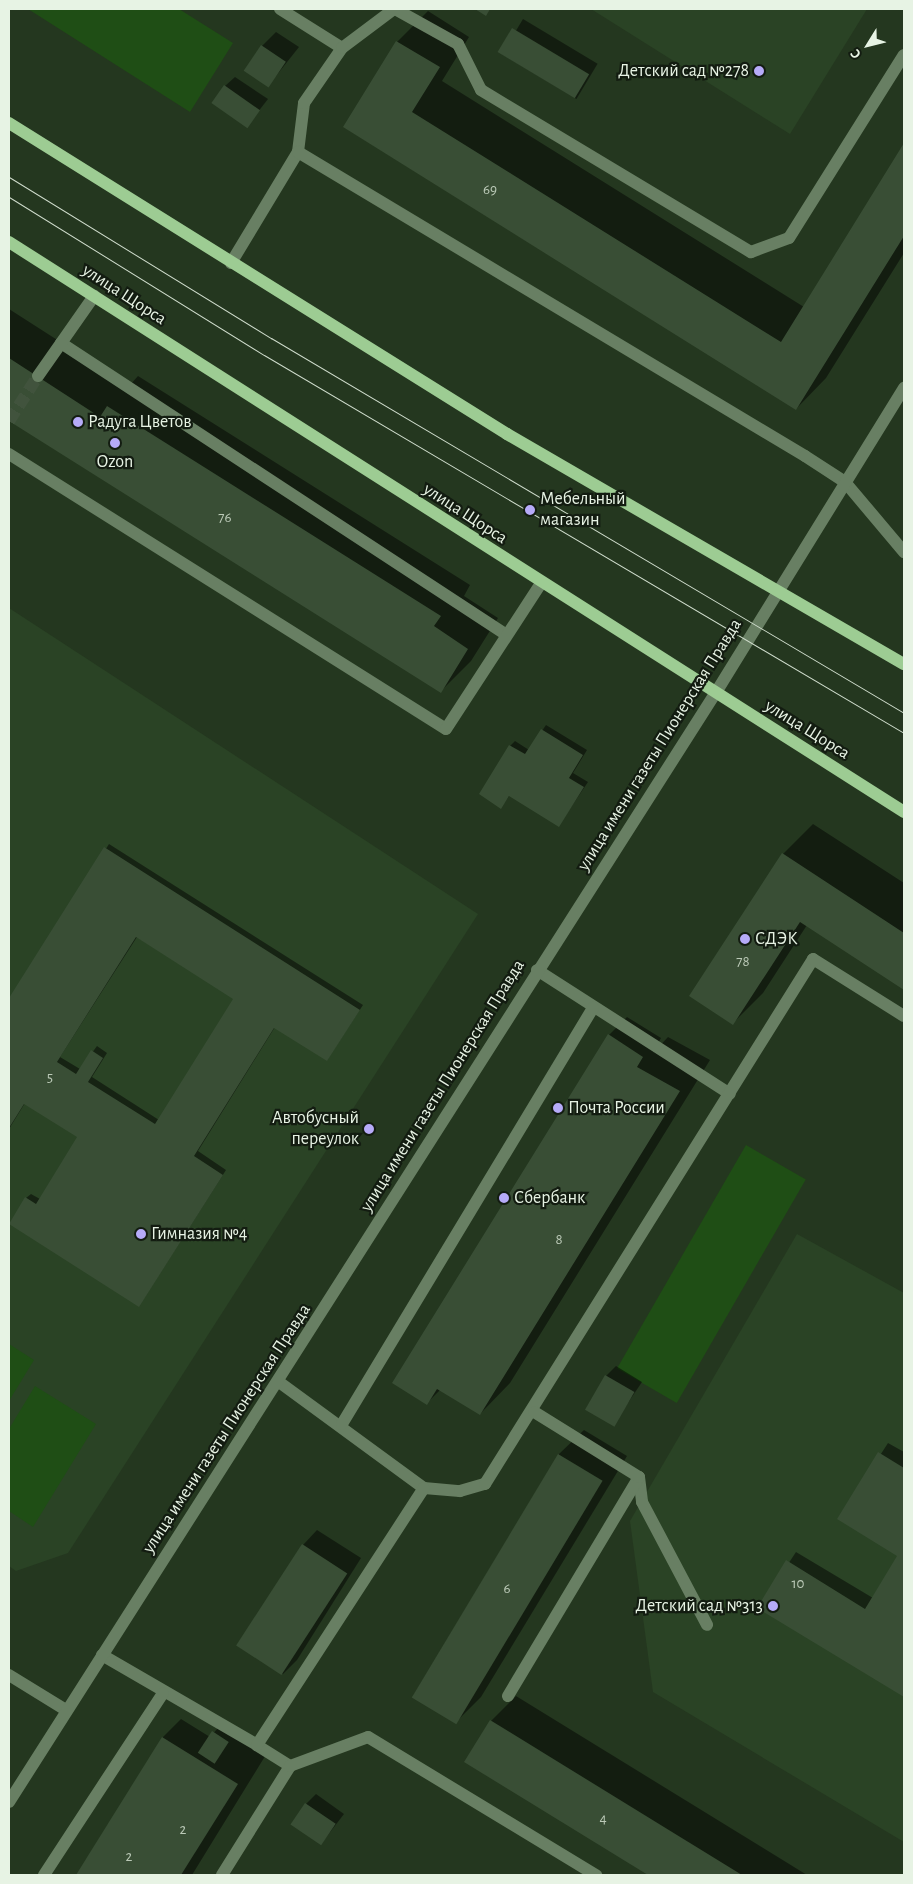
<!DOCTYPE html>
<html>
<head>
<meta charset="utf-8">
<style>
  body { margin:0 }
  #map { position:relative; width:913px; height:1884px; overflow:hidden; background:#24371f; font-family:"Alegreya Sans",sans-serif }
  div>[style] { position:absolute }
  .built>* { inset:0; background:#2a4325 }
  .green>* { inset:0; background:#1f4e15; transform-origin:0 0 }
  .shadow>* { inset:0; background:#0007; transform-origin:0 0 }
  .building>* { inset:0; background:#394e35; transform-origin:0 0 }
  .minor-tunnel>* { height:12px; margin-top:-6px; transform-origin:0; background:repeating-linear-gradient(90deg,#41533d 0 12px,transparent 0 18px) }
  .minor>* { height:12px; margin:-6px; padding:0 6px; transform-origin:6px; border-radius:6px; background:#687f63 }
  .major>* { height:12px; margin:-6px; padding:0 6px; transform-origin:6px; border-radius:6px; background:#9dcc93 }
  .tram>* { height:1px; margin:-0.5px; padding:0 0.5px; transform-origin:0.5px; border-radius:0.5px; background:#cfdccc }
  .dots>* { width:14px; height:14px; translate:-50% -50%; box-sizing:border-box; border:2px solid #131c11; border-radius:50% }
  span { translate:-50% -50%; white-space:nowrap; text-align:center; line-height:1.15; -webkit-text-stroke:4.5px #131c11; paint-order:stroke }
  .number-label { font-size:15px; color:#bccab8 }
  .number-label span { -webkit-text-stroke-width:0 }
  .poi-label { font-size:18px; color:#e7f3e4 }
  .right { translate:-100% -50%; text-align:right }
  .left { translate:0 -50%; text-align:left }
  .street-label { font-size:18px; color:#e7f3e4 }
  .frame { position:absolute; inset:0; border:10px solid #e7f3e4; pointer-events:none }
  .north { position:absolute; left:843px; top:20px; width:50px; height:50px; -webkit-text-stroke:4px #131c11; paint-order:stroke; rotate:234deg; font-size:14px; font-weight:700; line-height:20px; text-align:center; color:#e7f3e4 }
  .north::after { content:''; display:block; margin:auto; width:18px; height:22px; background:#e7f3e4; clip-path:polygon(50% 0,100% 100%,50% 72%,0 100%) }
</style>
</head>
<body>
<div id="map">
  <div class="built">
    <i style="clip-path:polygon(591px 9px,867px 9px,790px 134px)"></i>
    <i style="clip-path:polygon(9px 608px,478px 914px,68px 1553px,16px 1571px,9px 1566px)"></i>
    <i style="clip-path:polygon(797px 1234px,904px 1293px,904px 1842px,653px 1692px,630px 1521px)"></i>
  </div>
  <div class="green">
    <i style="clip-path:polygon(28px 9px,179px 9px,233px 43px,190px 112px)"></i>
    <i style="left:746px;top:1145px;width:69px;height:258px;rotate:30deg"></i>
    <i style="clip-path:polygon(9px 1344px,34px 1360px,9px 1401px)"></i>
    <i style="clip-path:polygon(35px 1386px,96px 1424px,33px 1527px,9px 1511px,9px 1429px)"></i>
  </div>
  <div class="shadow">
    <i style="clip-path:polygon(428px 11px,469px 37px,442px 81px,804px 307px,904px 146px,904px 253px,826px 378px,796px 409px,344px 127px,397px 42px)"></i>
    <i style="left:523px;top:19px;width:87px;height:41px;rotate:31deg"></i>
    <i style="clip-path:polygon(276px 32px,299px 47px,268px 86px,262px 46px)"></i>
    <i style="clip-path:polygon(235px 77px,268px 99px,247px 126px,225px 86px)"></i>
    <i style="clip-path:polygon(9px 309px,129px 386px,138px 376px,470px 585px,464px 596px,498px 618px,471px 661px,441px 691px,9px 419px)"></i>
    <i style="clip-path:polygon(546px 725px,587px 750px,573px 773px,588px 782px,559px 825px,510px 795px,501px 807px,480px 794px,510px 746px,515px 741px,529px 750px)"></i>
    <i style="clip-path:polygon(813px 824px,904px 883px,904px 988px,807px 925px,763px 993px,733px 1023px,783px 854px)"></i>
    <i style="clip-path:polygon(evenodd,109px 844px,363px 1005px,327px 1060px,275px 1027px,198px 1151px,226px 1170px,139px 1306px,26px 1198px,31px 1194px,40px 1199px,79px 1137px,25px 1103px,9px 1129px,9px 1000px,109px 844px,137px 937px,235px 999px,159px 1120px,92px 1077px,107px 1053px,97px 1046px,80px 1069px,60px 1057px,137px 937px)"></i>
    <i style="clip-path:polygon(627px 1017px,661px 1038px,653px 1053px,668px 1037px,710px 1060px,510px 1383px,480px 1414px,441px 1389px,427px 1403px,609px 1035px)"></i>
    <i style="clip-path:polygon(616px 1366px,642px 1382px,613px 1425px,606px 1376px)"></i>
    <i style="clip-path:polygon(584px 1430px,627px 1456px,481px 1697px,456px 1722px,413px 1696px,559px 1454px)"></i>
    <i style="clip-path:polygon(888px 1443px,904px 1452px,904px 1696px,759px 1608px,796px 1552px,873px 1598px,899px 1555px,839px 1519px)"></i>
    <i style="clip-path:polygon(317px 1530px,361px 1558px,297px 1660px,283px 1674px,239px 1647px,303px 1545px)"></i>
    <i style="clip-path:polygon(516px 1696px,807px 1875px,650px 1875px,466px 1762px,491px 1721px)"></i>
    <i style="clip-path:polygon(181px 1719px,210px 1737px,218px 1728px,267px 1753px,192px 1875px,77px 1875px,163px 1737px)"></i>
    <i style="clip-path:polygon(316px 1794px,344px 1814px,321px 1844px,306px 1804px)"></i>
  </div>
  <div class="building">
    <i style="clip-path:polygon(475px 9px,490px 9px,486px 16px)"></i>
    <i style="left:512px;top:28px;width:90px;height:28px;rotate:31deg"></i>
    <i style="clip-path:polygon(396px 41px,440px 67px,412px 112px,781px 342px,904px 143px,904px 236px,796px 410px,343px 127px)"></i>
    <i style="left:261px;top:45px;width:30px;height:31px;rotate:34deg"></i>
    <i style="left:224px;top:85px;width:44px;height:22px;rotate:35deg"></i>
    <i style="clip-path:polygon(9px 358px,100px 417px,107px 406px,441px 616px,434px 626px,468px 649px,441px 693px,9px 421px)"></i>
    <i style="clip-path:polygon(541px 729px,583px 755px,569px 778px,584px 787px,559px 827px,509px 796px,501px 809px,479px 794px,509px 745px,525px 754px)"></i>
    <i style="clip-path:polygon(evenodd,104px 847px,360px 1010px,327px 1061px,274px 1028px,194px 1156px,223px 1175px,139px 1307px,9px 1224px,25px 1197px,36px 1204px,77px 1137px,24px 1104px,9px 1128px,9px 998px,104px 847px,136px 937px,233px 999px,155px 1124px,88px 1082px,103px 1058px,91px 1050px,76px 1074px,57px 1062px,136px 937px)"></i>
    <i style="clip-path:polygon(782px 853px,904px 933px,904px 990px,800px 922px,733px 1025px,689px 996px)"></i>
    <i style="clip-path:polygon(608px 1034px,643px 1057px,637px 1067px,680px 1091px,480px 1415px,437px 1389px,427px 1405px,392px 1383px)"></i>
    <i style="left:605px;top:1375px;width:34px;height:40px;rotate:30deg"></i>
    <i style="clip-path:polygon(878px 1452px,904px 1468px,904px 1697px,757px 1608px,786px 1560px,865px 1609px,897px 1556px,837px 1519px)"></i>
    <i style="left:558px;top:1454px;width:52px;height:284px;rotate:31deg"></i>
    <i style="left:302px;top:1544px;width:54px;height:121px;rotate:33deg"></i>
    <i style="clip-path:polygon(490px 1720px,742px 1875px,648px 1875px,464px 1762px)"></i>
    <i style="left:212px;top:1731px;width:20px;height:26px;rotate:33deg"></i>
    <i style="clip-path:polygon(162px 1737px,238px 1784px,181px 1875px,76px 1875px)"></i>
    <i style="left:305px;top:1803px;width:37px;height:26px;rotate:34deg"></i>
  </div>
  <div class="minor-tunnel">
    <i style="left:9px;top:421px;width:54px;rotate:-57.2deg"></i>
  </div>
  <div class="minor">
    <i style="left:280px;top:9px;width:73px;rotate:32.2deg"></i>
    <i style="left:395px;top:9px;width:72px;rotate:29.1deg"></i>
    <i style="left:458px;top:44px;width:51px;rotate:63.4deg"></i>
    <i style="left:481px;top:90px;width:315px;rotate:31deg"></i>
    <i style="left:751px;top:252px;width:40px;rotate:-20.2deg"></i>
    <i style="left:789px;top:238px;width:216px;rotate:-57.9deg"></i>
    <i style="left:298px;top:152px;width:49px;rotate:-83deg"></i>
    <i style="left:304px;top:103px;width:67px;rotate:-55.4deg"></i>
    <i style="left:342px;top:48px;width:65px;rotate:-36.9deg"></i>
    <i style="left:231px;top:263px;width:130px;rotate:-58.9deg"></i>
    <i style="left:298px;top:152px;width:591px;rotate:30.95deg"></i>
    <i style="left:805px;top:456px;width:48px;rotate:33deg"></i>
    <i style="left:845px;top:482px;width:92px;rotate:49.9deg"></i>
    <i style="left:61px;top:343px;width:531px;rotate:33.24deg"></i>
    <i style="left:38px;top:376px;width:98px;rotate:-55deg"></i>
    <i style="left:9px;top:454px;width:516px;rotate:32.18deg"></i>
    <i style="left:446px;top:729px;width:174px;rotate:-56.9deg"></i>
    <i style="left:537px;top:970px;width:229px;rotate:32.7deg"></i>
    <i style="left:279px;top:1382px;width:180px;rotate:36.2deg"></i>
    <i style="left:424px;top:1488px;width:36px;rotate:5deg"></i>
    <i style="left:460px;top:1491px;width:26px;rotate:-16deg"></i>
    <i style="left:485px;top:1484px;width:619px;rotate:-58deg"></i>
    <i style="left:813px;top:959px;width:107px;rotate:32.1deg"></i>
    <i style="left:342px;top:1424px;width:486px;rotate:-58.9deg"></i>
    <i style="left:639px;top:1477px;width:25px;rotate:83deg"></i>
    <i style="left:642px;top:1502px;width:139px;rotate:62.1deg"></i>
    <i style="left:102px;top:1655px;width:179px;rotate:30.1deg"></i>
    <i style="left:9px;top:1675px;width:67px;rotate:31.6deg"></i>
    <i style="left:508px;top:1696px;width:255px;rotate:-59.1deg"></i>
    <i style="left:639px;top:1477px;width:123px;rotate:-148.2deg"></i>
    <i style="left:290px;top:1766px;width:39px;rotate:-148deg"></i>
    <i style="left:257px;top:1745px;width:306px;rotate:-57deg"></i>
    <i style="left:9px;top:1802px;width:1314px;rotate:-57.5deg"></i>
    <i style="left:715px;top:694px;width:360px;rotate:-58.3deg"></i>
    <i style="left:44px;top:1875px;width:217px;rotate:-56.8deg"></i>
    <i style="left:222px;top:1875px;width:128px;rotate:-58deg"></i>
    <i style="left:290px;top:1766px;width:83px;rotate:-20.4deg"></i>
    <i style="left:368px;top:1737px;width:267px;rotate:31.2deg"></i>
  </div>
  <div class="major">
    <i style="left:9px;top:123px;width:587px;rotate:31.98deg"></i>
    <i style="left:507px;top:434px;width:459px;rotate:30.1deg"></i>
    <i style="left:9px;top:242px;width:1061px;rotate:32.49deg"></i>
  </div>
  <div class="tram">
    <i style="left:9px;top:177px;width:308px;rotate:31.6deg"></i>
    <i style="left:271px;top:338px;width:736px;rotate:30.64deg"></i>
    <i style="left:9px;top:197px;width:300px;rotate:31.8deg"></i>
    <i style="left:264px;top:355px;width:743px;rotate:30.57deg"></i>
  </div>
  <div class="dots">
    <i style="left:759px;top:71px;background:#b6abf8"></i>
    <i style="left:78px;top:422px;background:#b6abf8"></i>
    <i style="left:115px;top:443px;background:#b6abf8"></i>
    <i style="left:530px;top:510px;background:#b6abf8"></i>
    <i style="left:745px;top:939px;background:#b6abf8"></i>
    <i style="left:558px;top:1108px;background:#b6abf8"></i>
    <i style="left:369px;top:1129px;background:#b6abf8"></i>
    <i style="left:504px;top:1198px;background:#b6abf8"></i>
    <i style="left:141px;top:1234px;background:#b6abf8"></i>
    <i style="left:773px;top:1606px;background:#b6abf8"></i>
  </div>
  <div class="number-label">
    <span style="left:490px;top:190px">69</span>
    <span style="left:225px;top:518px">76</span>
    <span style="left:743px;top:962px">78</span>
    <span style="left:50px;top:1078px">5</span>
    <span style="left:559px;top:1240px">8</span>
    <span style="left:798px;top:1584px">10</span>
    <span style="left:507px;top:1589px">6</span>
    <span style="left:603px;top:1819px">4</span>
    <span style="left:183px;top:1830px">2</span>
    <span style="left:129px;top:1857px">2</span>
  </div>
  <div class="poi-label">
    <span class="right" style="left:749px;top:71px">Детский сад №278</span>
    <span class="left" style="left:88px;top:422px">Радуга Цветов</span>
    <span style="left:115px;top:462px">Ozon</span>
    <span class="left" style="left:540px;top:510px">Мебельный<br>магазин</span>
    <span class="left" style="left:755px;top:939px">СДЭК</span>
    <span class="left" style="left:568px;top:1108px">Почта России</span>
    <span class="right" style="left:359px;top:1129px">Автобусный<br>переулок</span>
    <span class="left" style="left:514px;top:1198px">Сбербанк</span>
    <span class="left" style="left:151px;top:1234px">Гимназия №4</span>
    <span class="right" style="left:763px;top:1606px">Детский сад №313</span>
  </div>
  <div class="street-label">
    <span style="left:124px;top:295px;rotate:33deg">улица Щорса</span>
    <span style="left:465px;top:514px;rotate:33deg">улица Щорса</span>
    <span style="left:807px;top:730px;rotate:32deg">улица Щорса</span>
    <span style="left:660px;top:745px;rotate:-58deg">улица имени газеты Пионерская Правда</span>
    <span style="left:443px;top:1086px;rotate:-58deg">улица имени газеты Пионерская Правда</span>
    <span style="left:227px;top:1429px;rotate:-57deg">улица имени газеты Пионерская Правда</span>
  </div>
  <div class="frame"></div>
  <div class="north">С</div>
</div>
</body>
</html>
